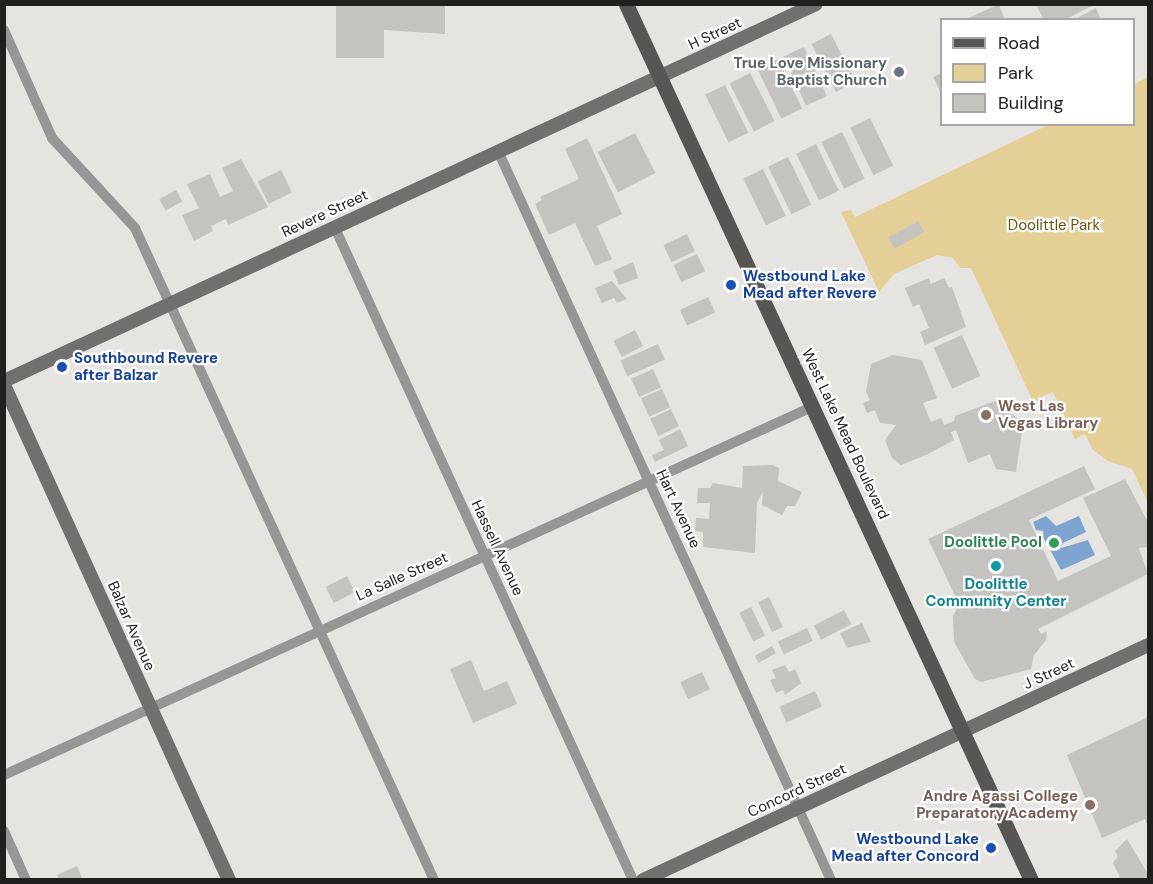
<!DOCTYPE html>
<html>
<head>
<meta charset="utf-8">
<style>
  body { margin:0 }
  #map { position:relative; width:1153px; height:884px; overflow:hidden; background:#e5e4e0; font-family:"DM Sans",sans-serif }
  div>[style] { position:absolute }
  .green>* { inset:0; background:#e4cf96 }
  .water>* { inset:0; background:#7ea4d2 }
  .building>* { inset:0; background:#c5c3c0; transform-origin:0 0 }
  .street>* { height:10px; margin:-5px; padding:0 5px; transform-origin:5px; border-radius:5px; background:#979595 }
  .secondary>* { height:14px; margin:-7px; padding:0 7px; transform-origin:7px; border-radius:7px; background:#72706f }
  .primary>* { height:15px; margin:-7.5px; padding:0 7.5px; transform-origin:7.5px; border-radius:7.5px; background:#585654 }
  .dots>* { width:16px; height:16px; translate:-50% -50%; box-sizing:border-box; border:3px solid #fff; border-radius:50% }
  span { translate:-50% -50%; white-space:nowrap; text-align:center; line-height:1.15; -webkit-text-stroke:4.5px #fff; paint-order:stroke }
  .street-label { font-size:15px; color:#21201f }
  .worship-label { font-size:15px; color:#5b616d; font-weight:700 }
  .right { translate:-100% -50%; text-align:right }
  .park-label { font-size:15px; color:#69530d }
  .transit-label { font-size:15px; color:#164399; font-weight:700 }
  .left { translate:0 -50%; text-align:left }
  .education-label { font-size:15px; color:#785e54; font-weight:700 }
  .leisure-label { font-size:15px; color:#27864d; font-weight:700 }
  .culture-label { font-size:15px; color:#0d838f; font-weight:700 }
  .frame { position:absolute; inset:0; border:6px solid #21201f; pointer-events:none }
  .legend { position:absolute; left:940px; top:18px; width:195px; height:108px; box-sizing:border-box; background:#fff; border:2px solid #a6a6a5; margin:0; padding:8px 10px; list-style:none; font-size:18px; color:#21201f }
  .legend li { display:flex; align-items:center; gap:12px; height:30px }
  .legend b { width:30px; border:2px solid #a6a6a5 }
</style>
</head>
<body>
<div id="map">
  <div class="green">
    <i style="clip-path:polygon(1148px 77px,1148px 503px,1132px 469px,1108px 461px,1093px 450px,1085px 434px,1075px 439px,1053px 392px,1043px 396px,1045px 401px,1037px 403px,1032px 399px,971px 268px,960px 268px,953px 258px,937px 255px,894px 274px,879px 292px,841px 212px,851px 210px,855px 217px,1048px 125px,1134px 124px,1134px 84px)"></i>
  </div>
  <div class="water">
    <i style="clip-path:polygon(1046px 516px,1056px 526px,1079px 516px,1086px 532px,1063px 543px,1061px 548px,1088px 540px,1095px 555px,1061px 570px,1042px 535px,1044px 531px,1036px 530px,1033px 522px)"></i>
  </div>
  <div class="building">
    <i style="clip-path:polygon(336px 4px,445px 4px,445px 34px,384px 30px,384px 58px,336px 58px)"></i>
    <i style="clip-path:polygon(1042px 4px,1096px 4px,1064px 20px,1044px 20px,1037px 7px)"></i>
    <i style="clip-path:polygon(999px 5px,1005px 20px,964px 20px,997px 5px)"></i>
    <i style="clip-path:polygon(1096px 8px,1101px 20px,1073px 20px)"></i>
    <i style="left:831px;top:34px;width:54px;height:22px;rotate:63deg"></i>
    <i style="left:804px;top:47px;width:54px;height:23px;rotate:65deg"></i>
    <i style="left:778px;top:59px;width:55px;height:23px;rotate:64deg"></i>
    <i style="left:750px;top:73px;width:54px;height:23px;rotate:63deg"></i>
    <i style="clip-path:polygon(942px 73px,942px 95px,933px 77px)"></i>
    <i style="left:725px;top:85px;width:53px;height:22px;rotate:64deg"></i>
    <i style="left:870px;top:118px;width:53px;height:22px;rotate:64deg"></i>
    <i style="left:842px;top:132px;width:52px;height:23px;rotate:64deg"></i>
    <i style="left:635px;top:133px;width:45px;height:42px;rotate:63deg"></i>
    <i style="clip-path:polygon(587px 138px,622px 214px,597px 226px,612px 259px,595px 266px,575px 223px,549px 235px,535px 204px,542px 200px,540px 197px,579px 179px,565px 149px)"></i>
    <i style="left:816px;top:144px;width:52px;height:22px;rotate:64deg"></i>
    <i style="left:788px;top:157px;width:53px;height:22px;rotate:64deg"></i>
    <i style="clip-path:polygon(241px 159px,268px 207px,228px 225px,226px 219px,211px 226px,213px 231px,194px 241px,182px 215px,199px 208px,187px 184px,210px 174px,220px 197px,233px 191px,222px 168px)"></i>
    <i style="left:763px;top:169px;width:52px;height:22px;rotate:64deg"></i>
    <i style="left:281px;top:170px;width:25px;height:26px;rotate:64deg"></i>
    <i style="left:176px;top:190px;width:13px;height:19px;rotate:61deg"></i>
    <i style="left:918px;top:221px;width:13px;height:34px;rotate:61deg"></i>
    <i style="left:687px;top:234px;width:19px;height:26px;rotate:65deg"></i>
    <i style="left:697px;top:254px;width:19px;height:26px;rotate:65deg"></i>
    <i style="clip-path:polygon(633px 262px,638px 278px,619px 285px,613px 271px)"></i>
    <i style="clip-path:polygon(929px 278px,931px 284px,944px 278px,949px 288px,952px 287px,966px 327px,925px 345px,920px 332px,929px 328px,919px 304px,913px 307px,905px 288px)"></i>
    <i style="clip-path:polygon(612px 281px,627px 299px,617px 303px,614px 298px,602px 303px,595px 288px)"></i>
    <i style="left:708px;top:297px;width:17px;height:31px;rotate:65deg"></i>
    <i style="left:635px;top:330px;width:18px;height:24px;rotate:63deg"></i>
    <i style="left:962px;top:335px;width:45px;height:31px;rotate:66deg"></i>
    <i style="left:658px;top:344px;width:17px;height:41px;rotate:66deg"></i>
    <i style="clip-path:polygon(893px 355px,922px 360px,937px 398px,923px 403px,931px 422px,941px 418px,944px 425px,954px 421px,955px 416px,995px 401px,1017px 418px,1022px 432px,1016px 472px,996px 469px,990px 454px,968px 463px,956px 430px,951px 432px,954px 440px,928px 454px,901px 465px,892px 458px,885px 440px,896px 425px,880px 423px,875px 410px,867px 413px,863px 403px,870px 400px,866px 392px,871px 364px)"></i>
    <i style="left:653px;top:369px;width:20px;height:24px;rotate:66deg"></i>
    <i style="left:662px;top:389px;width:20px;height:23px;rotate:66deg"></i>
    <i style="left:671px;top:409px;width:19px;height:23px;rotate:65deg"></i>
    <i style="clip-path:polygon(680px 429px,688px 446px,655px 462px,652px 455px,664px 450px,659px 440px)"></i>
    <i style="clip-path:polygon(773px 465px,779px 468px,778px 481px,802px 492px,795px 506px,787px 506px,782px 515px,762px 505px,763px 491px,757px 503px,755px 553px,703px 547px,703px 532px,695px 531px,696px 518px,709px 519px,710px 503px,697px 503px,698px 488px,710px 488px,713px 483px,742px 488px,743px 466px)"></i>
    <i style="clip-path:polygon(1084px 466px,1095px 489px,1029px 520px,1058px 581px,1111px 556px,1083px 498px,1125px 479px,1148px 522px,1148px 547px,1139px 548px,1148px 574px,1038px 629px,1041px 634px,1047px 631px,1046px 640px,1034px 655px,1031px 669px,981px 682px,975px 679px,954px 642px,953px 616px,959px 604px,928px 539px)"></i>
    <i style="left:347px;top:576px;width:18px;height:24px;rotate:63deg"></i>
    <i style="left:769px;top:597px;width:33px;height:12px;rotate:65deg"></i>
    <i style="left:751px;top:607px;width:32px;height:13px;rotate:64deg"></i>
    <i style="left:844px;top:610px;width:16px;height:34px;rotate:63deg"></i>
    <i style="clip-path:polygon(862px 623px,871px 642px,847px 648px,840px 633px)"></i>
    <i style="left:807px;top:628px;width:14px;height:32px;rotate:65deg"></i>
    <i style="left:772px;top:646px;width:8px;height:20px;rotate:60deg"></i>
    <i style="clip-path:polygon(471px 660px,484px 691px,507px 681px,517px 704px,473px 723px,450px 669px)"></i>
    <i style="clip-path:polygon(785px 665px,789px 672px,795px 669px,801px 683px,785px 695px,783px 690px,776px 693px,770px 680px,776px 678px,772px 670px)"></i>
    <i style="left:702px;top:672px;width:19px;height:24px;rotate:65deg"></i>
    <i style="left:815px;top:691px;width:17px;height:39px;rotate:66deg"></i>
    <i style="clip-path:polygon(1148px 717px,1148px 827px,1145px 819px,1102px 838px,1067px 755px)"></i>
    <i style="clip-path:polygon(1127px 839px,1148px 874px,1148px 880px,1114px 880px,1120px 877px,1113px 863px,1118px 857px,1115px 851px)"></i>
    <i style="clip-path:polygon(77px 866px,83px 880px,59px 880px,57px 875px)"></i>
  </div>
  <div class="street">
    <i style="left:4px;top:30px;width:118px;rotate:66deg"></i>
    <i style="left:52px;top:138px;width:122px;rotate:47.3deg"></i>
    <i style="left:135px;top:228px;width:717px;rotate:65.36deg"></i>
    <i style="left:498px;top:151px;width:801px;rotate:65.45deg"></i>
    <i style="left:335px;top:228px;width:717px;rotate:65.44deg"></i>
    <i style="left:4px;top:775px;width:888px;rotate:-24.49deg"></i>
    <i style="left:4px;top:831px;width:54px;rotate:65.8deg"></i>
  </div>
  <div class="secondary">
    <i style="left:4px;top:381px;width:895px;rotate:-24.9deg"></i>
    <i style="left:4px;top:385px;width:544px;rotate:65.56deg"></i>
    <i style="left:643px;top:880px;width:557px;rotate:-24.95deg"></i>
  </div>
  <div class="primary">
    <i style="left:626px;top:4px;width:965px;rotate:65.19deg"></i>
  </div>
  <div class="dots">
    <i style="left:899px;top:72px;background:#6b7280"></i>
    <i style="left:731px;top:285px;background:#1a4fb4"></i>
    <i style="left:62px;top:367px;background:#1a4fb4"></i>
    <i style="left:986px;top:415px;background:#8d6e63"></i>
    <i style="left:1054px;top:543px;background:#2e9e5b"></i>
    <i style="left:996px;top:566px;background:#0f9aa8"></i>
    <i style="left:1090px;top:805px;background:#8d6e63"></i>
    <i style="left:991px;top:848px;background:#1a4fb4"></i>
  </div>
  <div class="street-label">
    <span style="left:715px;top:34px;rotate:-25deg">H Street</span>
    <span style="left:325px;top:214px;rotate:-25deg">Revere Street</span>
    <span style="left:845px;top:434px;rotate:65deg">West Lake Mead Boulevard</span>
    <span style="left:678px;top:509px;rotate:65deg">Hart Avenue</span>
    <span style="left:497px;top:548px;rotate:65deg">Hassell Avenue</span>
    <span style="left:402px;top:577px;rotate:-24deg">La Salle Street</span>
    <span style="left:131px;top:626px;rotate:66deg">Balzar Avenue</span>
    <span style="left:1049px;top:674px;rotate:-25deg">J Street</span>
    <span style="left:797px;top:791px;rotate:-25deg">Concord Street</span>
  </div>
  <div class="worship-label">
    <span class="right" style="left:887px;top:72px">True Love Missionary<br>Baptist Church</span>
  </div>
  <div class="park-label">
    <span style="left:1054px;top:226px">Doolittle Park</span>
  </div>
  <div class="transit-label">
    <span class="left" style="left:743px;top:285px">Westbound Lake<br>Mead after Revere</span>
    <span class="left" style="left:74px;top:367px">Southbound Revere<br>after Balzar</span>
    <span class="right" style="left:979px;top:848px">Westbound Lake<br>Mead after Concord</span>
  </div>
  <div class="education-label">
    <span class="left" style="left:998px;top:415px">West Las<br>Vegas Library</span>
    <span class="right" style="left:1078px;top:805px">Andre Agassi College<br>Preparatory Academy</span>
  </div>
  <div class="leisure-label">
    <span class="right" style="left:1042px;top:543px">Doolittle Pool</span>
  </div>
  <div class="culture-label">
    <span style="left:996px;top:593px">Doolittle<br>Community Center</span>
  </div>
  <div class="frame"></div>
  <ul class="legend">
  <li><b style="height:8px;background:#585654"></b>Road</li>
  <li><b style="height:16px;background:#e4cf96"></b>Park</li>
  <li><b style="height:16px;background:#c5c3c0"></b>Building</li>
  </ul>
</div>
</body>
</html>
